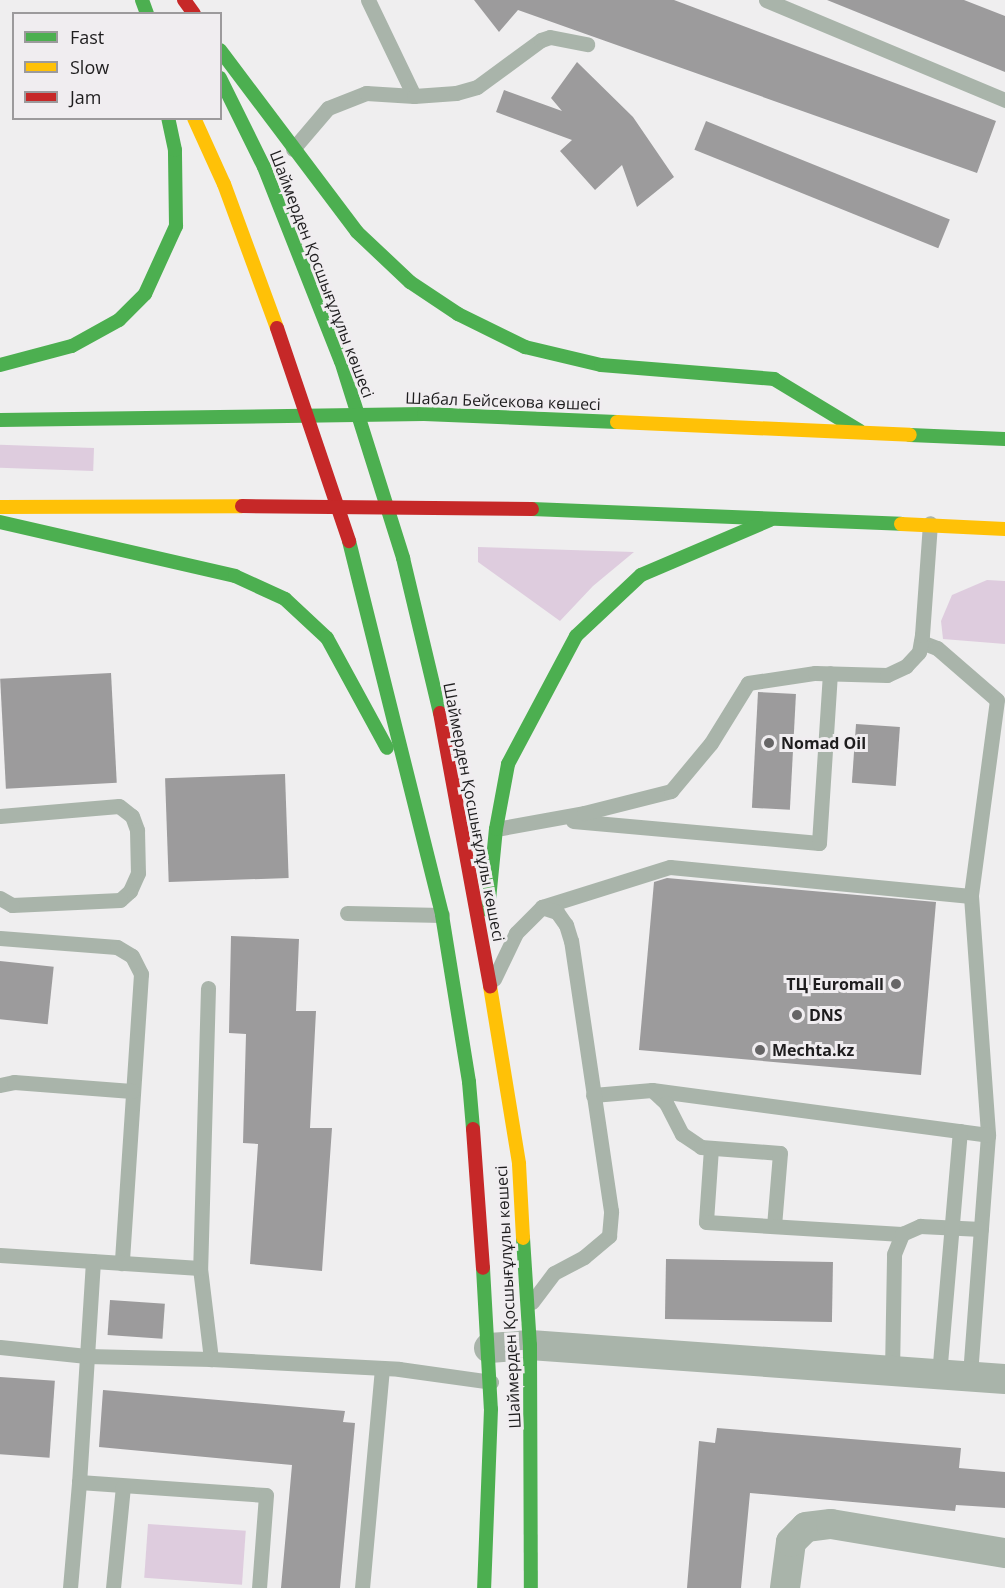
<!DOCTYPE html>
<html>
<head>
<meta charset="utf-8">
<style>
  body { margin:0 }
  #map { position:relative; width:1005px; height:1588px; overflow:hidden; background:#efeeef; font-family:"Open Sans",sans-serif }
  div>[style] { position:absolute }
  .green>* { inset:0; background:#deccde; transform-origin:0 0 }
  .building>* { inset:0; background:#9c9b9c; transform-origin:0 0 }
  .lane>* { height:15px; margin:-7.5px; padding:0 7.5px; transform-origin:7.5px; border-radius:7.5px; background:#a9b4aa }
  .street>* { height:30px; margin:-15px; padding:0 15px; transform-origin:15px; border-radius:15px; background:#a9b4aa }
  .fast>* { height:14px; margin:-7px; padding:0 7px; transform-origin:7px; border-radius:7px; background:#4caf50 }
  .slow>* { height:14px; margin:-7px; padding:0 7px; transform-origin:7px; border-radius:7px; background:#ffc107 }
  .jam>* { height:14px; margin:-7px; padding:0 7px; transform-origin:7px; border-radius:7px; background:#c62828 }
  .dots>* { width:16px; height:16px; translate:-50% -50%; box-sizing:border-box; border:3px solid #f0edf0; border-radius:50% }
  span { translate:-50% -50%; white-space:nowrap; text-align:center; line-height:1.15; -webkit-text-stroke:6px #f0edf0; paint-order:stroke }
  .street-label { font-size:16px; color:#1e1d1e }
  .poi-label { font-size:16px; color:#1e1d1e; font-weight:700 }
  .left { translate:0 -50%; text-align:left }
  .right { translate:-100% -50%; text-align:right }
  .legend { position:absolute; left:12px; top:12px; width:210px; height:108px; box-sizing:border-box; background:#f0edf0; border:2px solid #9c9a9c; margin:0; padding:8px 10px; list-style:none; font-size:18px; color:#1e1d1e }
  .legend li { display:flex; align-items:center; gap:12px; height:30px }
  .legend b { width:30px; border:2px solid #9c9a9c }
</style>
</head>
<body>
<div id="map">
  <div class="green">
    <i style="left:94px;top:448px;width:23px;height:94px;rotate:92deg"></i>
    <i style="clip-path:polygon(478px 547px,634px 552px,593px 586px,560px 621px,478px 562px)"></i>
    <i style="clip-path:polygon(987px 580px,1005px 581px,1005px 644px,943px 639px,941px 621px,952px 595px)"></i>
    <i style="left:148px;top:1524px;width:98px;height:54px;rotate:4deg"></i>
  </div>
  <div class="building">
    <i style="clip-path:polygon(474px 0,674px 0,996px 121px,977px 173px,518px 10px,499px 32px)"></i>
    <i style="clip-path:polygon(827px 0,964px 0,1005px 16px,1005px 72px)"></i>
    <i style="clip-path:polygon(577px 62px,633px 117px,674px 177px,637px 207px,622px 165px,595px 190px,560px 151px,572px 140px,496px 112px,504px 90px,562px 111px,551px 98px)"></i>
    <i style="left:706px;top:121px;width:263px;height:31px;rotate:22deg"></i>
    <i style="left:111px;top:673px;width:110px;height:111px;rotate:87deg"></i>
    <i style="left:758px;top:692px;width:38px;height:116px;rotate:3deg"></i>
    <i style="left:856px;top:724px;width:44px;height:59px;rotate:4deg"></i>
    <i style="left:285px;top:774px;width:104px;height:120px;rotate:88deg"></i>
    <i style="clip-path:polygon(667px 878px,936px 902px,921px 1075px,639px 1050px,654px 882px)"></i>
    <i style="clip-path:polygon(231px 936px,299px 939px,296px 1011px,316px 1011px,310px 1128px,332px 1128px,322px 1271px,250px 1264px,258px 1144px,243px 1143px,246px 1034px,229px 1033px)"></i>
    <i style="left:0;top:961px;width:54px;height:58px;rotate:6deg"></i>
    <i style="left:666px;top:1259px;width:167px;height:60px;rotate:1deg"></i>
    <i style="left:110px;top:1300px;width:55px;height:35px;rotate:4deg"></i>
    <i style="left:0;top:1377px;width:55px;height:77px;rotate:4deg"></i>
    <i style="clip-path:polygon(103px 1390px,345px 1411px,343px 1422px,355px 1423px,340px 1588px,281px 1588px,292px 1465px,99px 1447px)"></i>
    <i style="clip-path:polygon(717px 1428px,961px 1448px,959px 1468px,1005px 1472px,1005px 1508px,956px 1505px,955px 1511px,750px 1493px,741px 1588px,687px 1588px,699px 1441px,715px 1443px)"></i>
  </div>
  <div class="lane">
    <i style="left:368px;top:0;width:106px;rotate:64.4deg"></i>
    <i style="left:766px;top:0;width:259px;rotate:22.7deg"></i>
    <i style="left:293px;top:149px;width:54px;rotate:-49.5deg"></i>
    <i style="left:328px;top:108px;width:41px;rotate:-21.5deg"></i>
    <i style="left:366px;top:93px;width:48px;rotate:3.6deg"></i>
    <i style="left:414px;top:96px;width:42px;rotate:-4.1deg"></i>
    <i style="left:456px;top:93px;width:22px;rotate:-16deg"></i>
    <i style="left:477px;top:87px;width:79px;rotate:-36.3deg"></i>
    <i style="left:541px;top:40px;width:9px;rotate:-18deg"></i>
    <i style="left:550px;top:37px;width:38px;rotate:11deg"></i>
    <i style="left:921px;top:642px;width:17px;rotate:21deg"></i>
    <i style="left:937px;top:648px;width:79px;rotate:40.9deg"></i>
    <i style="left:997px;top:700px;width:198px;rotate:97.6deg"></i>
    <i style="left:971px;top:896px;width:240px;rotate:85.9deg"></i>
    <i style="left:988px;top:1135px;width:243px;rotate:94.3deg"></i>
    <i style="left:0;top:816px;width:119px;rotate:-4.8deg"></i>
    <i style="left:119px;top:806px;width:16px;rotate:38deg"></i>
    <i style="left:132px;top:816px;width:15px;rotate:70deg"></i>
    <i style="left:137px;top:830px;width:43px;rotate:88.7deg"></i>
    <i style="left:138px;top:873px;width:20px;rotate:114deg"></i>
    <i style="left:130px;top:891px;width:13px;rotate:138deg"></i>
    <i style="left:120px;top:900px;width:108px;rotate:177.3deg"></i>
    <i style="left:12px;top:905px;width:14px;rotate:-150deg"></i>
    <i style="left:573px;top:821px;width:247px;rotate:5.1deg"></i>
    <i style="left:819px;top:843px;width:170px;rotate:-86.3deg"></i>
    <i style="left:496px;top:829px;width:89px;rotate:-10.3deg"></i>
    <i style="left:584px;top:813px;width:90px;rotate:-14.2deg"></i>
    <i style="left:671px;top:791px;width:62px;rotate:-50.2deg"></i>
    <i style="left:711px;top:743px;width:70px;rotate:-58.3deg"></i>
    <i style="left:748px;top:683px;width:68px;rotate:-8.5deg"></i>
    <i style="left:815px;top:673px;width:72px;rotate:1.6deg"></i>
    <i style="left:887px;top:675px;width:21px;rotate:-25deg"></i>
    <i style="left:906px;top:666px;width:19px;rotate:-47deg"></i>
    <i style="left:919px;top:652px;width:17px;rotate:-80deg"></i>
    <i style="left:922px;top:635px;width:112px;rotate:-85.9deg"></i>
    <i style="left:347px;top:913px;width:95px;rotate:1.2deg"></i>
    <i style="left:0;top:938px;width:117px;rotate:4.4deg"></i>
    <i style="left:117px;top:947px;width:17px;rotate:31deg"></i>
    <i style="left:132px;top:956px;width:20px;rotate:63deg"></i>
    <i style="left:141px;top:974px;width:290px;rotate:93.8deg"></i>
    <i style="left:494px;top:979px;width:51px;rotate:-64.4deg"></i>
    <i style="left:516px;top:933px;width:37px;rotate:-45deg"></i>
    <i style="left:542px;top:907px;width:134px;rotate:-17.4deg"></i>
    <i style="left:670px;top:867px;width:302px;rotate:5.5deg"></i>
    <i style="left:208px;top:988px;width:280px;rotate:91.6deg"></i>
    <i style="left:200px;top:1268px;width:92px;rotate:83.1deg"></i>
    <i style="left:211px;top:1359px;width:188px;rotate:3deg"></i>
    <i style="left:399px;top:1369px;width:93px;rotate:8deg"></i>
    <i style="left:0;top:1085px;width:14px;rotate:-12deg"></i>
    <i style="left:14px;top:1082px;width:118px;rotate:4.4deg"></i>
    <i style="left:652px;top:1090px;width:339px;rotate:7.6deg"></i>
    <i style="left:593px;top:1095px;width:59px;rotate:-4.8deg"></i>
    <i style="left:652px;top:1090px;width:19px;rotate:43deg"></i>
    <i style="left:666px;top:1103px;width:35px;rotate:63deg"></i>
    <i style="left:682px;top:1134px;width:23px;rotate:34deg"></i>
    <i style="left:701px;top:1147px;width:79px;rotate:4.3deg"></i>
    <i style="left:780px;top:1153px;width:73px;rotate:94.7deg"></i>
    <i style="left:711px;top:1148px;width:74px;rotate:93.9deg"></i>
    <i style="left:706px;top:1222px;width:196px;rotate:3.5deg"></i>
    <i style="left:0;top:1255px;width:200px;rotate:3.7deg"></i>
    <i style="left:93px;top:1261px;width:221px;rotate:93.6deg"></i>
    <i style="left:79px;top:1482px;width:187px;rotate:4deg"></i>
    <i style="left:266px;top:1495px;width:93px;rotate:94.3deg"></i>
    <i style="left:532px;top:1302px;width:36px;rotate:-53deg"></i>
    <i style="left:554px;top:1273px;width:34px;rotate:-28deg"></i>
    <i style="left:584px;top:1257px;width:33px;rotate:-40deg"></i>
    <i style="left:609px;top:1236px;width:25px;rotate:-85deg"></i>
    <i style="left:611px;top:1211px;width:273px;rotate:-98.4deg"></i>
    <i style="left:571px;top:941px;width:17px;rotate:-107deg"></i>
    <i style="left:566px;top:925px;width:16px;rotate:-125deg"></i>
    <i style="left:557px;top:912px;width:16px;rotate:-162deg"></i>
    <i style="left:0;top:1347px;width:87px;rotate:5.9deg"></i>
    <i style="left:87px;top:1356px;width:124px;rotate:1.4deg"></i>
    <i style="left:892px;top:1372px;width:118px;rotate:-89deg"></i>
    <i style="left:894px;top:1254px;width:22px;rotate:-68deg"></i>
    <i style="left:902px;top:1234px;width:20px;rotate:-24deg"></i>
    <i style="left:920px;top:1226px;width:61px;rotate:2.8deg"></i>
    <i style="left:939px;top:1375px;width:245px;rotate:-85.1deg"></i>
    <i style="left:70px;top:1588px;width:106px;rotate:-85.1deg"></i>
    <i style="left:113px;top:1588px;width:102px;rotate:-84.4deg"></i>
    <i style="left:362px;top:1588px;width:220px;rotate:-84.8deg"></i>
  </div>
  <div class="street">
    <i style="left:489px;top:1348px;width:41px;rotate:-4.2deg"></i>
    <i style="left:530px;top:1345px;width:476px;rotate:4.1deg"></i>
    <i style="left:785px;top:1588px;width:46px;rotate:-82.6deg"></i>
    <i style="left:791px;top:1542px;width:21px;rotate:-45deg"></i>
    <i style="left:806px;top:1527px;width:25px;rotate:-7deg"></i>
    <i style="left:831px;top:1524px;width:176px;rotate:9.5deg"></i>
  </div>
  <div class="fast">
    <i style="left:142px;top:0;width:15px;rotate:70deg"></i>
    <i style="left:220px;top:50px;width:228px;rotate:53deg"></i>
    <i style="left:357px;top:232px;width:73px;rotate:43.3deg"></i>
    <i style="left:410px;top:282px;width:58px;rotate:33.7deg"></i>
    <i style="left:458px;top:314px;width:75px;rotate:26.2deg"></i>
    <i style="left:525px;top:347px;width:78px;rotate:13.3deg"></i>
    <i style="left:601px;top:365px;width:174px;rotate:4.6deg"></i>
    <i style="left:774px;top:379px;width:100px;rotate:31.2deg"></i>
    <i style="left:220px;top:78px;width:99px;rotate:63.7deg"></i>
    <i style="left:264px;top:167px;width:209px;rotate:68.4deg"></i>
    <i style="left:341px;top:361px;width:207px;rotate:72.5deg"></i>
    <i style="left:403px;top:558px;width:159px;rotate:76.6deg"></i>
    <i style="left:0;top:365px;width:74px;rotate:-14.8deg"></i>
    <i style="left:72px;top:346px;width:54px;rotate:-29deg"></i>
    <i style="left:119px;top:320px;width:37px;rotate:-45deg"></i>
    <i style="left:145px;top:294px;width:75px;rotate:-65.5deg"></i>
    <i style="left:176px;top:226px;width:76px;rotate:-90.8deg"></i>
    <i style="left:175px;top:150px;width:33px;rotate:-102deg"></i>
    <i style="left:0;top:420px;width:424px;rotate:-0.8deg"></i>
    <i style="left:424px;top:414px;width:193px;rotate:2.4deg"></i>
    <i style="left:910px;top:435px;width:95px;rotate:2.4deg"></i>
    <i style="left:532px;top:509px;width:369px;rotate:2.3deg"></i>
    <i style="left:0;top:522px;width:241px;rotate:12.9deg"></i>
    <i style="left:235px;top:576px;width:55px;rotate:24.7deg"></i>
    <i style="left:285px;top:599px;width:57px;rotate:42.9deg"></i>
    <i style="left:327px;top:638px;width:125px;rotate:61.4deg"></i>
    <i style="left:349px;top:541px;width:385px;rotate:76deg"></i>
    <i style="left:442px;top:915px;width:169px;rotate:80.8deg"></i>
    <i style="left:469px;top:1082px;width:47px;rotate:85.1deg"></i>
    <i style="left:488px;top:910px;width:81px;rotate:-84.4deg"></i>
    <i style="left:496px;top:829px;width:66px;rotate:-79.5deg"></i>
    <i style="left:508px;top:764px;width:145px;rotate:-62deg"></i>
    <i style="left:576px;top:636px;width:89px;rotate:-43.2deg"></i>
    <i style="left:641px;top:575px;width:140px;rotate:-23.1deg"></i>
    <i style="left:523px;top:1238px;width:107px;rotate:86.3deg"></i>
    <i style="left:530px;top:1345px;width:243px;rotate:89.8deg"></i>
    <i style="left:483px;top:1268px;width:141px;rotate:86.8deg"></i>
    <i style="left:491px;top:1409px;width:179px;rotate:92.2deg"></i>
  </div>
  <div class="slow">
    <i style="left:194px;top:118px;width:72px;rotate:65.6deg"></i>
    <i style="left:224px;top:184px;width:153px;rotate:69.8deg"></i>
    <i style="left:617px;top:422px;width:293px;rotate:2.5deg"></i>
    <i style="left:0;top:507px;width:242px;rotate:-0.2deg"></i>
    <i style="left:901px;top:524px;width:104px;rotate:2.8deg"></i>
    <i style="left:490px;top:986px;width:180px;rotate:80.7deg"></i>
    <i style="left:519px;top:1164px;width:74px;rotate:86.9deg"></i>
  </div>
  <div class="jam">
    <i style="left:184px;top:0;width:17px;rotate:54deg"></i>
    <i style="left:277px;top:328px;width:225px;rotate:71.3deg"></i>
    <i style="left:242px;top:506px;width:290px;rotate:0.6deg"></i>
    <i style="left:440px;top:713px;width:278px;rotate:79.6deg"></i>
    <i style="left:473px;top:1129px;width:139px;rotate:85.9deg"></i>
  </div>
  <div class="dots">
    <i style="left:769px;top:743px;background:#676667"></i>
    <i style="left:896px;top:984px;background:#676667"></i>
    <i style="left:797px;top:1015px;background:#676667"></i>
    <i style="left:760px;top:1050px;background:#676667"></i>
  </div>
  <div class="street-label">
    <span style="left:322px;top:274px;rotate:69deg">Шаймерден Қосшығұлұлы көшесі</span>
    <span style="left:503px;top:401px;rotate:2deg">Шабал Бейсекова көшесі</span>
    <span style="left:474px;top:812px;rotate:79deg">Шаймерден Қосшығұлұлы көшесі</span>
    <span style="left:508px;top:1297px;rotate:-93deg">Шаймерден Қосшығұлұлы көшесі</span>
  </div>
  <div class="poi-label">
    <span class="left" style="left:781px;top:743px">Nomad Oil</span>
    <span class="right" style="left:884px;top:984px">ТЦ Euromall</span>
    <span class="left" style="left:809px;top:1015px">DNS</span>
    <span class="left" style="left:772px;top:1050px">Mechta.kz</span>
  </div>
  <ul class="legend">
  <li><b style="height:8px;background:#4caf50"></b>Fast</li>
  <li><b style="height:8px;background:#ffc107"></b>Slow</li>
  <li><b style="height:8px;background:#c62828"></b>Jam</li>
  </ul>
</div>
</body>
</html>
